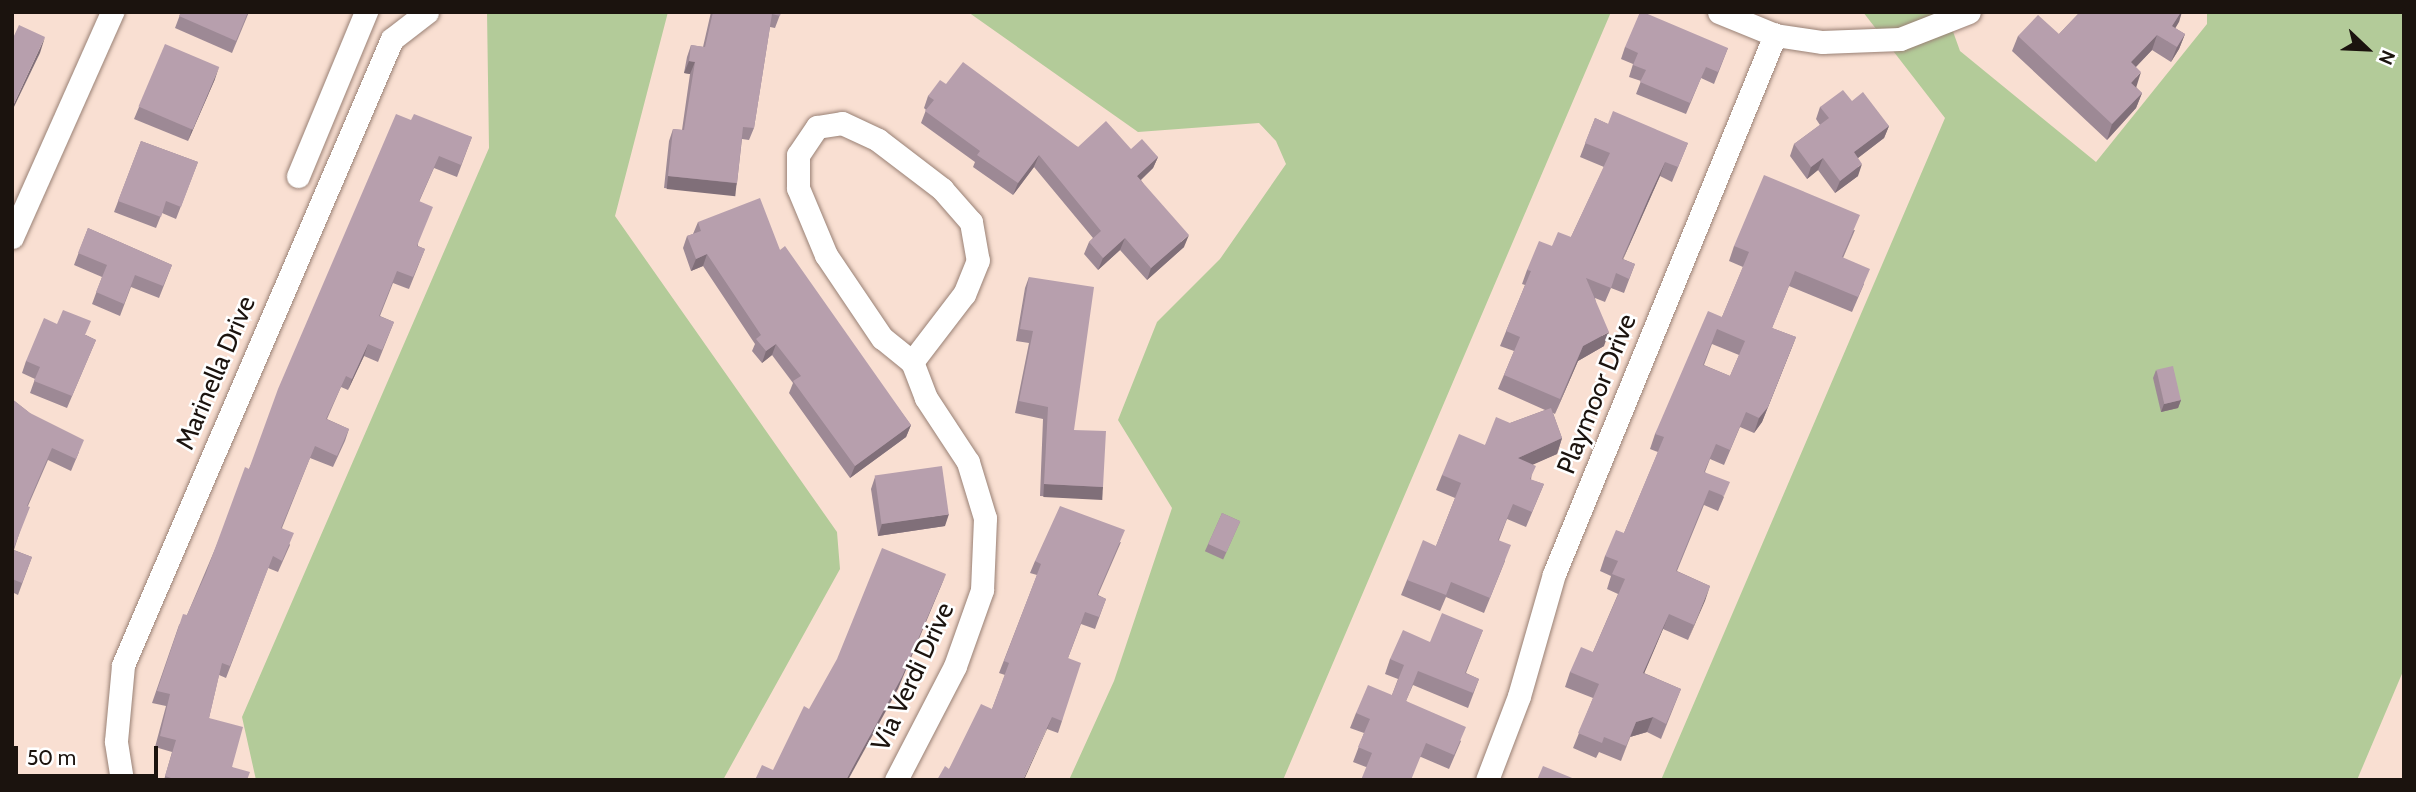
<!DOCTYPE html>
<html>
<head>
<meta charset="utf-8">
<style>
  body { margin:0 }
  #map { position:relative; width:2416px; height:792px; overflow:hidden; background:#f9dfd2; font-family:Cabin,sans-serif }
  div>[style] { position:absolute }
  .green>* { inset:0; background:#b3cb99 }
  .roads { filter:drop-shadow(0 0 2px #998175) drop-shadow(0 0 2px #998175) }
  .minor>* { height:23px; margin:-11.5px; padding:0 11.5px; transform-origin:11.5px; border-radius:11.5px; background:#fff }
  .wall>* { inset:0; background:#9d8995; transform-origin:0 0 }
  .shaded-wall>* { inset:0; background:#806f79; transform-origin:0 0 }
  .building>* { inset:0; background:#b79fad; transform-origin:0 0 }
  span { translate:-50% -50%; white-space:nowrap; text-align:center; line-height:1.15; -webkit-text-stroke:5px #fff; paint-order:stroke }
  .street-label { font-size:26px; color:#1b130e }
  .frame { position:absolute; inset:0; border:14px solid #1b130e; pointer-events:none }
  .north { position:absolute; left:2332px; top:14px; width:70px; height:70px; -webkit-text-stroke:5px #fff; paint-order:stroke; rotate:113deg; font-size:19px; font-weight:700; line-height:28px; text-align:center; color:#1b130e }
  .north::after { content:''; display:block; margin:auto; width:24px; height:32px; background:#1b130e; clip-path:polygon(50% 0,100% 100%,50% 72%,0 100%) }
  .scale { position:absolute; left:14px; top:746px; width:144px; height:32px; box-sizing:border-box; border:4px solid #1b130e; border-top:0; padding-left:9px; font-size:21px; line-height:24px; white-space:nowrap; color:#1b130e; -webkit-text-stroke:5px #fff; paint-order:stroke }
</style>
</head>
<body>
<div id="map">
  <div class="green">
    <i style="clip-path:polygon(487px 12px,668px 12px,615px 216px,837px 532px,840px 569px,723px 780px,256px 780px,242px 717px,489px 148px)"></i>
    <i style="clip-path:polygon(968px 12px,1611px 12px,1283px 780px,1069px 780px,1114px 681px,1172px 508px,1118px 420px,1157px 322px,1220px 259px,1286px 164px,1276px 141px,1259px 123px,1138px 132px)"></i>
    <i style="clip-path:polygon(1863px 12px,1946px 12px,1960px 51px,2096px 162px,2207px 24px,2207px 12px,2404px 12px,2404px 669px,2357px 780px,1661px 780px,1945px 118px)"></i>
  </div>
  <div class="roads">
    <div class="minor">
      <i style="left:1719px;top:12px;width:61px;rotate:22.3deg"></i>
      <i style="left:1775px;top:35px;width:48px;rotate:8.5deg"></i>
      <i style="left:1822px;top:42px;width:78px;rotate:-2.2deg"></i>
      <i style="left:1900px;top:39px;width:74px;rotate:-21.4deg"></i>
      <i style="left:298px;top:176px;width:178px;rotate:-67.5deg"></i>
      <i style="left:12px;top:237px;width:246px;rotate:-66deg"></i>
      <i style="left:122px;top:780px;width:39px;rotate:-99deg"></i>
      <i style="left:116px;top:741px;width:76px;rotate:-84.7deg"></i>
      <i style="left:123px;top:665px;width:681px;rotate:-66.75deg"></i>
      <i style="left:392px;top:39px;width:44px;rotate:-37.6deg"></i>
      <i style="left:896px;top:780px;width:128px;rotate:-62.6deg"></i>
      <i style="left:955px;top:666px;width:81px;rotate:-70.4deg"></i>
      <i style="left:982px;top:590px;width:72px;rotate:-87.6deg"></i>
      <i style="left:985px;top:518px;width:59px;rotate:-106.9deg"></i>
      <i style="left:968px;top:462px;width:77px;rotate:-123.3deg"></i>
      <i style="left:926px;top:398px;width:39px;rotate:-111deg"></i>
      <i style="left:912px;top:362px;width:38px;rotate:-141deg"></i>
      <i style="left:882px;top:338px;width:100px;rotate:-124deg"></i>
      <i style="left:826px;top:255px;width:73px;rotate:-112.7deg"></i>
      <i style="left:798px;top:188px;width:33px;rotate:-90deg"></i>
      <i style="left:798px;top:155px;width:34px;rotate:-56deg"></i>
      <i style="left:817px;top:127px;width:25px;rotate:-9deg"></i>
      <i style="left:842px;top:123px;width:40px;rotate:25deg"></i>
      <i style="left:878px;top:140px;width:81px;rotate:37.4deg"></i>
      <i style="left:942px;top:189px;width:44px;rotate:48.7deg"></i>
      <i style="left:971px;top:222px;width:39px;rotate:80deg"></i>
      <i style="left:978px;top:260px;width:37px;rotate:112deg"></i>
      <i style="left:964px;top:294px;width:86px;rotate:127.4deg"></i>
      <i style="left:1487px;top:780px;width:90px;rotate:-69.1deg"></i>
      <i style="left:1519px;top:696px;width:127px;rotate:-74deg"></i>
      <i style="left:1554px;top:574px;width:583px;rotate:-67.71deg"></i>
    </div>
  </div>
  <div class="wall">
    <i style="clip-path:polygon(181px 12px,249px 12px,232px 53px,175px 28px)"></i>
    <i style="clip-path:polygon(711px 12px,781px 12px,775px 28px,770px 27px,754px 128px,749px 140px,742px 139px,737px 183px,733px 195px,664px 188px,669px 141px,673px 129px,682px 130px,690px 74px,684px 73px,687px 57px,691px 45px,703px 47px)"></i>
    <i style="clip-path:polygon(2080px 12px,2182px 12px,2175px 28px,2185px 34px,2179px 49px,2171px 62px,2152px 50px,2136px 67px,2136px 87px,2142px 93px,2136px 108px,2107px 140px,2012px 51px,2018px 36px,2059px 34px)"></i>
    <i style="clip-path:polygon(1625px 47px,1728px 48px,1714px 84px,1701px 78px,1686px 114px,1636px 94px,1641px 81px,1629px 77px,1633px 64px,1621px 59px)"></i>
    <i style="clip-path:polygon(215px 79px,188px 141px,134px 119px,139px 107px)"></i>
    <i style="clip-path:polygon(946px 84px,1078px 147px,1131px 149px,1158px 157px,1153px 168px,1141px 180px,1184px 247px,1147px 280px,1120px 250px,1098px 270px,1084px 254px,1089px 242px,1093px 238px,1034px 167px,1013px 195px,973px 167px,975px 162px,921px 123px,926px 110px,924px 108px,928px 96px)"></i>
    <i style="clip-path:polygon(1852px 101px,1889px 126px,1884px 138px,1858px 158px,1858px 176px,1835px 193px,1818px 170px,1807px 179px,1790px 156px,1794px 144px,1820px 125px,1816px 119px,1820px 107px)"></i>
    <i style="clip-path:polygon(1595px 118px,1608px 124px,1688px 143px,1672px 182px,1660px 176px,1623px 259px,1635px 264px,1624px 293px,1611px 288px,1605px 302px,1595px 298px,1604px 346px,1578px 361px,1555px 414px,1553px 413px,1562px 438px,1557px 454px,1533px 464px,1531px 480px,1544px 484px,1526px 527px,1507px 519px,1499px 540px,1505px 561px,1484px 613px,1446px 597px,1440px 611px,1401px 595px,1407px 580px,1436px 546px,1455px 498px,1436px 490px,1442px 475px,1485px 445px,1510px 423px,1545px 410px,1498px 389px,1514px 351px,1500px 346px,1525px 285px,1522px 284px,1527px 270px,1552px 246px,1571px 237px,1604px 167px,1580px 157px)"></i>
    <i style="clip-path:polygon(411px 120px,472px 137px,457px 177px,434px 168px,419px 202px,418px 246px,425px 249px,409px 289px,393px 283px,380px 316px,394px 322px,378px 362px,364px 356px,348px 390px,341px 387px,327px 419px,349px 429px,345px 441px,333px 467px,310px 458px,282px 528px,290px 545px,278px 572px,268px 568px,226px 678px,219px 675px,209px 718px,232px 767px,247px 780px,164px 780px,172px 752px,155px 747px,166px 706px,152px 703px,179px 625px,187px 615px,249px 469px)"></i>
    <i style="clip-path:polygon(141px 141px,198px 162px,176px 219px,162px 213px,156px 228px,114px 212px)"></i>
    <i style="clip-path:polygon(698px 222px,780px 250px,911px 425px,906px 437px,850px 478px,789px 393px,793px 383px,772px 355px,762px 363px,752px 351px,755px 344px,703px 266px,691px 271px,683px 248px,687px 236px,693px 234px)"></i>
    <i style="clip-path:polygon(88px 228px,172px 265px,159px 298px,131px 287px,120px 316px,92px 304px,102px 277px,74px 265px)"></i>
    <i style="clip-path:polygon(evenodd,1855px 230px,1843px 258px,1864px 284px,1852px 312px,1789px 286px,1772px 328px,1796px 337px,1762px 422px,1754px 433px,1740px 427px,1724px 465px,1710px 459px,1705px 472px,1724px 497px,1718px 511px,1704px 505px,1677px 571px,1710px 586px,1688px 640px,1663px 629px,1644px 673px,1681px 689px,1661px 739px,1647px 732px,1630px 737px,1621px 761px,1599px 752px,1596px 758px,1573px 748px,1593px 698px,1565px 687px,1570px 672px,1593px 652px,1618px 594px,1607px 589px,1611px 576px,1600px 571px,1605px 556px,1624px 533px,1658px 452px,1650px 449px,1655px 434px,1722px 317px,1743px 267px,1729px 261px,1734px 246px,1855px 230px,1712px 344px,1739px 355px,1730px 376px,1704px 365px,1712px 344px)"></i>
    <i style="clip-path:polygon(1029px 277px,1074px 430px,1103px 487px,1099px 499px,1040px 496px,1043px 419px,1015px 413px,1029px 343px,1016px 341px,1025px 288px)"></i>
    <i style="clip-path:polygon(86px 335px,96px 340px,67px 408px,30px 393px,35px 379px,22px 373px,26px 361px)"></i>
    <i style="clip-path:polygon(2156px 370px,2181px 400px,2178px 408px,2161px 412px,2153px 378px)"></i>
    <i style="clip-path:polygon(12px 399px,79px 452px,71px 471px,48px 460px,28px 506px,14px 550px,32px 557px,18px 595px,12px 592px)"></i>
    <i style="clip-path:polygon(875px 477px,945px 526px,878px 536px,871px 489px)"></i>
    <i style="left:1222px;top:513px;width:20px;height:42px;rotate:24deg"></i>
    <i style="clip-path:polygon(1121px 542px,1098px 595px,1106px 599px,1095px 629px,1081px 624px,1068px 658px,1062px 721px,1058px 733px,1047px 729px,949px 769px,992px 709px,1005px 675px,999px 673px,1037px 575px,1030px 573px,1035px 561px)"></i>
    <i style="clip-path:polygon(1483px 630px,1466px 673px,1479px 679px,1468px 708px,1413px 685px,1406px 701px,1461px 741px,1449px 769px,1421px 757px,1366px 767px,1353px 762px,1364px 733px,1350px 728px,1356px 713px,1392px 695px,1398px 679px,1385px 674px,1390px 659px,1430px 642px)"></i>
  </div>
  <div class="shaded-wall">
    <i style="clip-path:polygon(2181px 12px,2182px 12px,2179px 22px,2167px 42px,2172px 26px)"></i>
    <i style="clip-path:polygon(2185px 34px,2179px 49px,2171px 62px,2177px 47px)"></i>
    <i style="clip-path:polygon(2157px 35px,2152px 50px,2125px 78px,2131px 62px)"></i>
    <i style="clip-path:polygon(45px 37px,40px 53px,12px 111px,12px 108px)"></i>
    <i style="clip-path:polygon(689px 61px,695px 62px,690px 74px,684px 73px)"></i>
    <i style="clip-path:polygon(219px 67px,215px 79px,188px 141px,192px 129px)"></i>
    <i style="clip-path:polygon(2141px 72px,2136px 88px,2131px 83px)"></i>
    <i style="clip-path:polygon(2142px 93px,2136px 108px,2107px 140px,2112px 124px)"></i>
    <i style="clip-path:polygon(1889px 126px,1884px 138px,1850px 164px,1854px 152px)"></i>
    <i style="clip-path:polygon(1039px 155px,1034px 167px,1013px 195px,1018px 183px)"></i>
    <i style="clip-path:polygon(1158px 157px,1153px 168px,1132px 188px,1137px 176px)"></i>
    <i style="clip-path:polygon(1823px 158px,1818px 170px,1807px 179px,1811px 167px)"></i>
    <i style="clip-path:polygon(1665px 162px,1660px 176px,1617px 273px,1649px 197px)"></i>
    <i style="clip-path:polygon(1862px 164px,1858px 176px,1835px 193px,1840px 181px)"></i>
    <i style="left:668px;top:176px;width:69px;height:13px;rotate:6deg"></i>
    <i style="clip-path:polygon(1189px 235px,1184px 247px,1147px 280px,1151px 268px)"></i>
    <i style="clip-path:polygon(1125px 238px,1120px 250px,1098px 270px,1103px 258px)"></i>
    <i style="clip-path:polygon(707px 254px,703px 266px,691px 271px,696px 259px)"></i>
    <i style="clip-path:polygon(1609px 332px,1604px 346px,1578px 361px,1555px 414px,1583px 346px)"></i>
    <i style="clip-path:polygon(1796px 337px,1762px 422px,1754px 433px,1759px 418px)"></i>
    <i style="clip-path:polygon(368px 344px,364px 356px,348px 390px,352px 379px)"></i>
    <i style="clip-path:polygon(776px 344px,772px 355px,762px 363px,766px 351px)"></i>
    <i style="clip-path:polygon(2181px 400px,2178px 408px,2161px 412px,2164px 404px)"></i>
    <i style="clip-path:polygon(911px 425px,906px 437px,850px 478px,855px 466px)"></i>
    <i style="clip-path:polygon(1562px 438px,1557px 454px,1512px 474px,1518px 458px)"></i>
    <i style="left:1044px;top:484px;width:59px;height:13px;rotate:3deg"></i>
    <i style="clip-path:polygon(949px 514px,945px 526px,878px 536px,882px 524px)"></i>
    <i style="clip-path:polygon(946px 574px,898px 689px,848px 780px,846px 780px)"></i>
    <i style="clip-path:polygon(1710px 586px,1705px 601px,1688px 640px,1694px 625px)"></i>
    <i style="clip-path:polygon(1669px 614px,1663px 629px,1638px 688px,1643px 673px)"></i>
    <i style="clip-path:polygon(1052px 717px,1047px 729px,1024px 780px,1023px 780px)"></i>
    <i style="clip-path:polygon(1653px 717px,1647px 732px,1630px 737px,1621px 761px,1636px 722px)"></i>
  </div>
  <div class="building">
    <i style="clip-path:polygon(181px 12px,248px 12px,236px 41px,179px 16px)"></i>
    <i style="clip-path:polygon(713px 12px,781px 12px,780px 16px,772px 14px,754px 128px,743px 127px,737px 183px,668px 176px,673px 129px,684px 130px,695px 62px,689px 61px,691px 45px,705px 47px)"></i>
    <i style="clip-path:polygon(1640px 12px,1643px 12px,1728px 48px,1718px 72px,1706px 67px,1690px 103px,1640px 82px,1646px 70px,1633px 65px,1638px 53px,1625px 47px)"></i>
    <i style="clip-path:polygon(2080px 12px,2181px 12px,2172px 26px,2185px 34px,2177px 47px,2157px 35px,2131px 62px,2141px 72px,2131px 83px,2142px 93px,2112px 124px,2018px 36px,2038px 15px,2059px 34px)"></i>
    <i style="clip-path:polygon(19px 25px,45px 37px,12px 108px,12px 37px,13px 38px)"></i>
    <i style="left:165px;top:44px;width:59px;height:68px;rotate:23deg"></i>
    <i style="clip-path:polygon(963px 62px,1078px 147px,1106px 121px,1131px 149px,1142px 139px,1158px 157px,1137px 176px,1189px 235px,1151px 268px,1125px 238px,1103px 258px,1089px 242px,1101px 231px,1039px 155px,1018px 183px,977px 155px,980px 151px,925px 111px,934px 100px,928px 96px,940px 80px,946px 84px)"></i>
    <i style="clip-path:polygon(1843px 90px,1852px 101px,1863px 92px,1889px 126px,1854px 152px,1862px 164px,1840px 181px,1823px 158px,1811px 167px,1794px 144px,1829px 118px,1820px 107px)"></i>
    <i style="clip-path:polygon(1613px 111px,1688px 143px,1678px 167px,1665px 162px,1649px 197px,1622px 259px,1635px 264px,1629px 279px,1616px 273px,1611px 288px,1586px 278px,1609px 332px,1583px 346px,1560px 399px,1504px 375px,1520px 337px,1506px 331px,1531px 271px,1527px 270px,1539px 241px,1552px 246px,1558px 232px,1571px 237px,1610px 153px,1585px 143px,1595px 118px,1608px 124px)"></i>
    <i style="clip-path:polygon(396px 114px,411px 120px,414px 114px,472px 137px,461px 165px,439px 156px,419px 201px,433px 207px,417px 246px,425px 249px,413px 277px,397px 271px,379px 316px,394px 322px,382px 350px,368px 344px,352px 379px,346px 376px,326px 419px,349px 429px,337px 456px,315px 446px,281px 528px,294px 533px,282px 561px,273px 556px,230px 666px,222px 663px,209px 718px,243px 727px,232px 767px,250px 772px,247px 780px,177px 780px,165px 776px,176px 740px,160px 736px,170px 694px,157px 691px,183px 614px,187px 615px,206px 573px,245px 467px,249px 469px,278px 389px)"></i>
    <i style="clip-path:polygon(141px 141px,198px 162px,181px 207px,166px 201px,161px 217px,118px 201px)"></i>
    <i style="clip-path:polygon(evenodd,1764px 175px,1860px 215px,1842px 257px,1870px 269px,1858px 297px,1795px 271px,1772px 328px,1796px 337px,1768px 407px,1759px 418px,1746px 412px,1730px 450px,1716px 444px,1704px 472px,1730px 482px,1724px 496px,1709px 490px,1676px 571px,1710px 586px,1694px 625px,1669px 614px,1643px 673px,1681px 689px,1666px 724px,1653px 717px,1636px 722px,1626px 746px,1604px 737px,1602px 743px,1578px 733px,1599px 684px,1570px 672px,1581px 647px,1593px 652px,1625px 579px,1612px 574px,1618px 561px,1605px 556px,1616px 530px,1624px 533px,1664px 437px,1655px 434px,1708px 311px,1722px 317px,1749px 252px,1734px 246px,1764px 175px,1717px 329px,1745px 341px,1730px 376px,1703px 365px,1717px 329px)"></i>
    <i style="clip-path:polygon(760px 198px,780px 250px,785px 246px,911px 425px,855px 466px,793px 381px,801px 376px,776px 344px,766px 351px,756px 339px,761px 335px,707px 254px,696px 259px,687px 236px,701px 231px,698px 222px)"></i>
    <i style="clip-path:polygon(88px 228px,172px 265px,163px 286px,135px 275px,124px 304px,96px 292px,107px 265px,78px 253px)"></i>
    <i style="clip-path:polygon(1029px 277px,1094px 287px,1074px 430px,1106px 431px,1103px 487px,1044px 484px,1048px 407px,1019px 401px,1033px 331px,1020px 329px)"></i>
    <i style="clip-path:polygon(63px 310px,91px 321px,85px 335px,96px 340px,72px 396px,34px 381px,40px 367px,26px 361px,44px 318px,57px 324px)"></i>
    <i style="left:2173px;top:366px;width:35px;height:17px;rotate:77deg"></i>
    <i style="clip-path:polygon(12px 399px,30px 413px,84px 440px,76px 459px,52px 448px,27px 506px,30px 507px,13px 550px,32px 557px,22px 583px,12px 579px)"></i>
    <i style="clip-path:polygon(1551px 408px,1562px 438px,1518px 458px,1536px 466px,1530px 479px,1544px 484px,1532px 512px,1513px 504px,1498px 540px,1511px 545px,1490px 598px,1451px 582px,1446px 595px,1407px 580px,1423px 540px,1436px 546px,1461px 483px,1442px 475px,1459px 434px,1485px 445px,1496px 417px,1510px 423px)"></i>
    <i style="left:942px;top:466px;width:49px;height:68px;rotate:82deg"></i>
    <i style="clip-path:polygon(1060px 506px,1125px 530px,1097px 595px,1106px 599px,1099px 617px,1085px 612px,1068px 658px,1081px 663px,1062px 721px,1052px 717px,1023px 780px,937px 780px,945px 766px,949px 769px,981px 704px,992px 709px,1009px 663px,1004px 661px,1041px 564px,1035px 561px)"></i>
    <i style="left:1222px;top:513px;width:20px;height:34px;rotate:24deg"></i>
    <i style="clip-path:polygon(882px 548px,946px 574px,902px 677px,846px 780px,755px 780px,762px 765px,773px 770px,804px 706px,809px 709px,837px 659px)"></i>
    <i style="clip-path:polygon(1442px 613px,1483px 630px,1465px 673px,1479px 679px,1473px 693px,1418px 671px,1406px 701px,1466px 727px,1454px 755px,1426px 743px,1411px 780px,1361px 780px,1372px 753px,1358px 747px,1370px 719px,1356px 713px,1368px 685px,1392px 695px,1404px 665px,1390px 659px,1403px 630px,1430px 642px)"></i>
    <i style="clip-path:polygon(1543px 766px,1577px 780px,1537px 780px)"></i>
  </div>
  <div class="street-label">
    <span style="left:216px;top:373px;rotate:-67deg">Marinella Drive</span>
    <span style="left:1597px;top:394px;rotate:-68deg">Playmoor Drive</span>
    <span style="left:913px;top:677px;rotate:-65deg">Via Verdi Drive</span>
  </div>
  <div class="frame"></div>
  <div class="north">N</div>
  <div class="scale">50 m</div>
</div>
</body>
</html>
